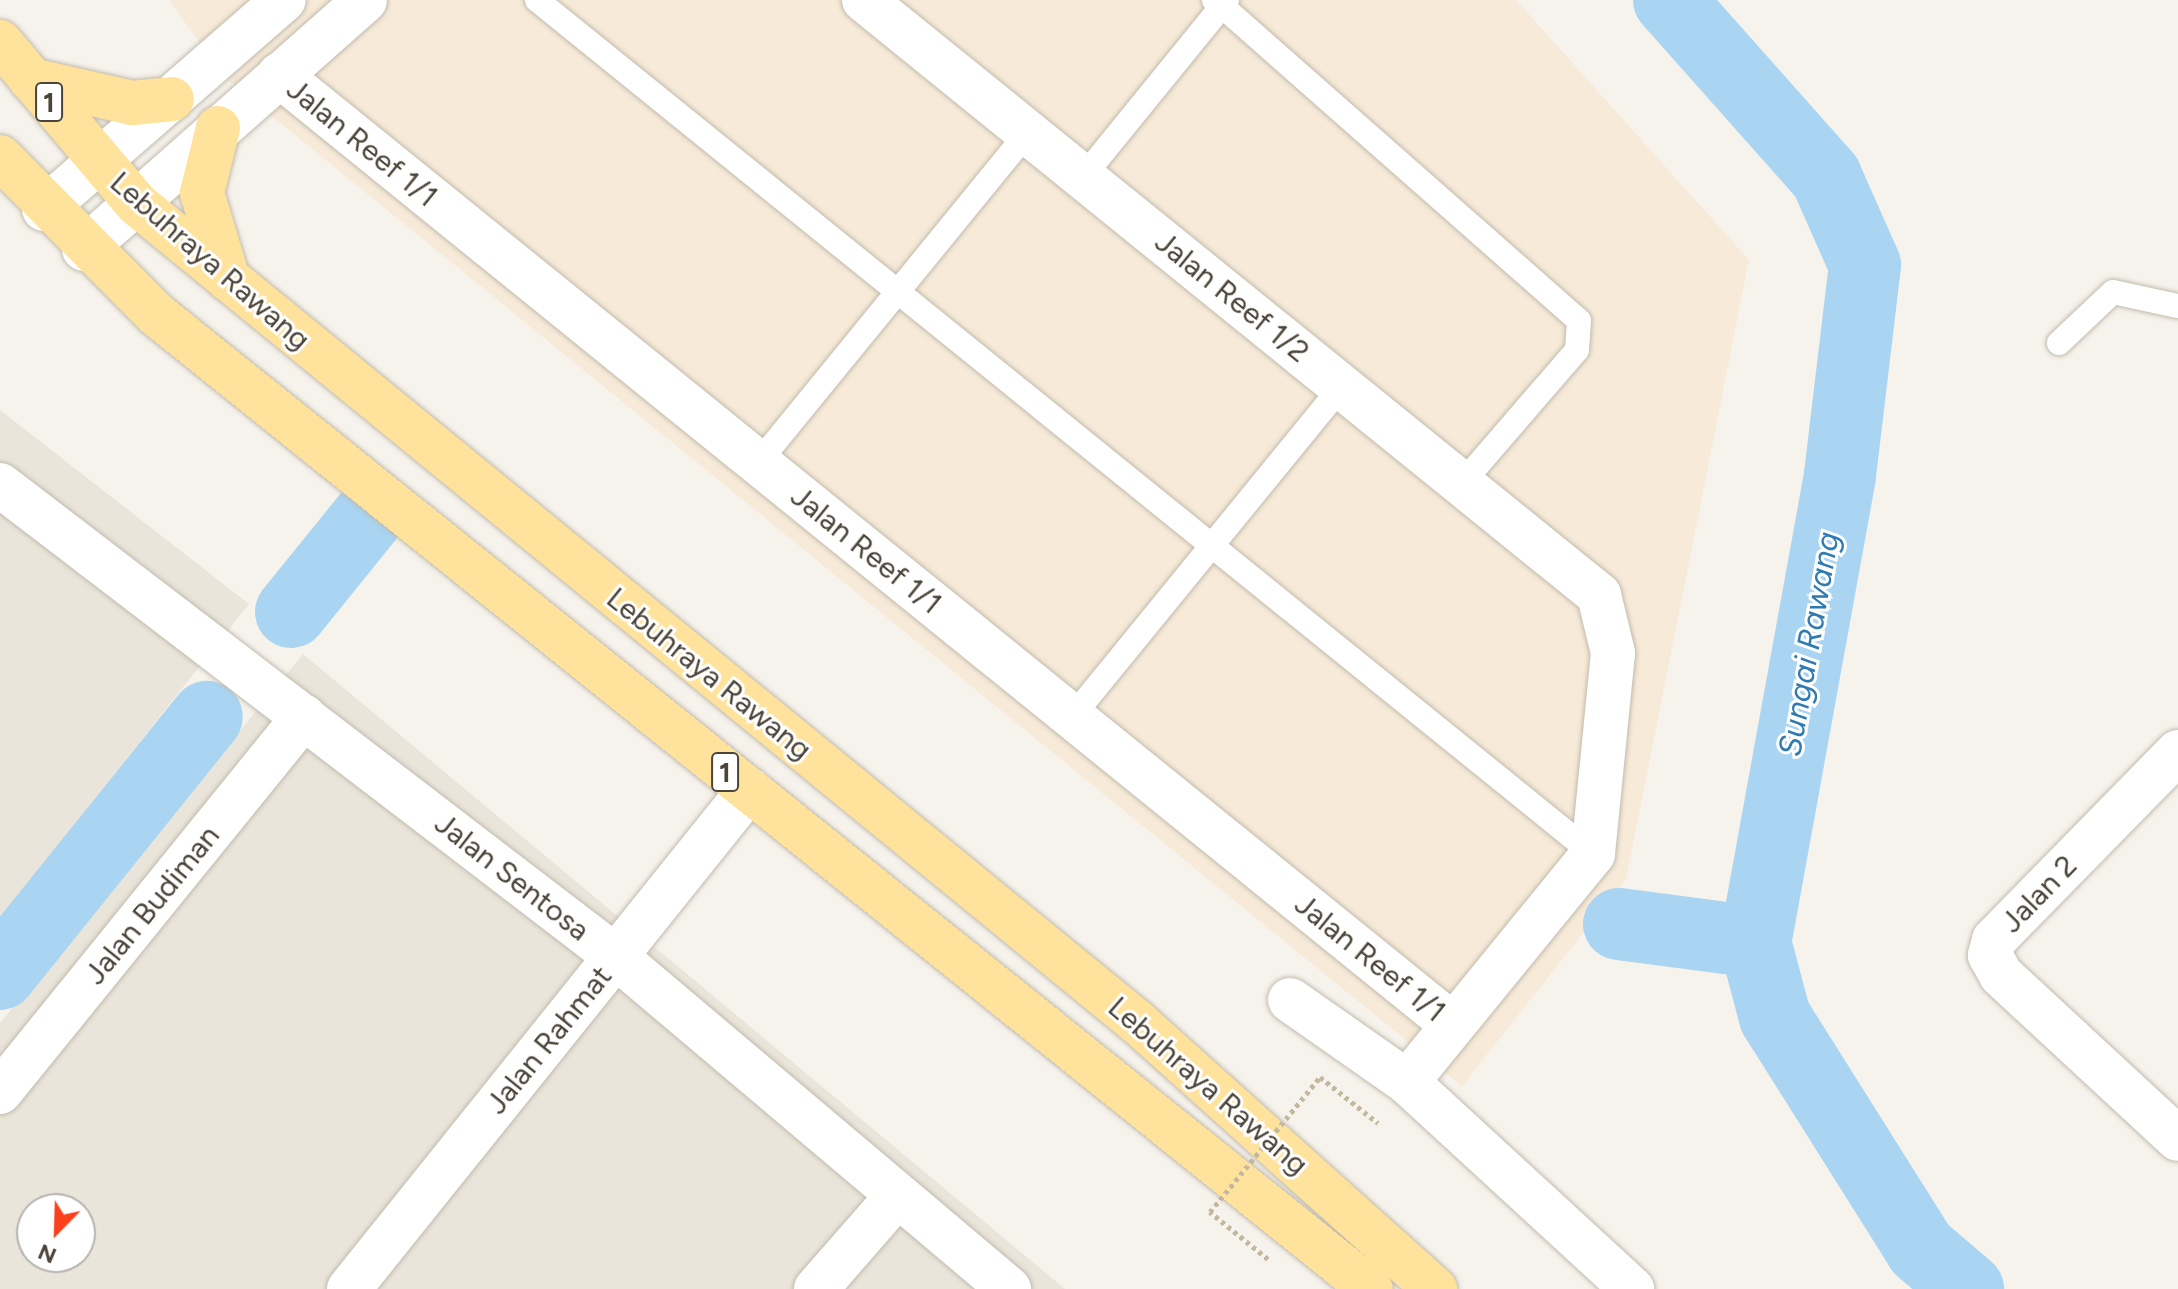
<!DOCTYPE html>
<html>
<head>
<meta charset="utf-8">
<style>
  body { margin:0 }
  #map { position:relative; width:2178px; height:1289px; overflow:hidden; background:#f6f3ec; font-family:Figtree,sans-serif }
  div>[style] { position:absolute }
  .residential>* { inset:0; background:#eae5da }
  .commercial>* { inset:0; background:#f7ead8 }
  .river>* { height:72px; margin:-36px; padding:0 36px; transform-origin:36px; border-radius:36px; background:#a9d4f2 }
  .roads { filter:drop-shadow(0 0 2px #c2bbae) drop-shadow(0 0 2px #c2bbae) }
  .lane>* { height:24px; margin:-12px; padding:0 12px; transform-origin:12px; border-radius:12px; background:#fff }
  .street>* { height:44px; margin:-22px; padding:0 22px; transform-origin:22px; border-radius:22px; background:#fff }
  .primary>* { height:44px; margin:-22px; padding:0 22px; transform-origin:22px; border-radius:22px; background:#ffe39c }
  .path-bridge>* { height:5px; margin-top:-2.5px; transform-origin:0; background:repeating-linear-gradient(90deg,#c4b79f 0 4px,transparent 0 8px) }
  span { translate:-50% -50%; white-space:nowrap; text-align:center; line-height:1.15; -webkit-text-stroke:6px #fff; paint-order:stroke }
  .shield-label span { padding:2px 6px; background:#fff; border:2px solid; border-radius:6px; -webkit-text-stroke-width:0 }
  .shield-label { font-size:28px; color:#4b4439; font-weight:700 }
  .street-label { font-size:30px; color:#4b4439 }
  .water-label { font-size:32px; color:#2e7ab2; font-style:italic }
  .north { position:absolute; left:16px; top:1193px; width:80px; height:80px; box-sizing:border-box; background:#fff; border:2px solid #b7b4b0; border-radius:50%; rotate:203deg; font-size:22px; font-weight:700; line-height:32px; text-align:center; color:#4b4439 }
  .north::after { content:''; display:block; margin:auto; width:28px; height:36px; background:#fc3f1d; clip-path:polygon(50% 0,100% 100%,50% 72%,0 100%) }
</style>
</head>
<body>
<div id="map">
  <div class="residential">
    <i style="clip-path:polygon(0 410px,249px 604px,0 918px)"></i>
    <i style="clip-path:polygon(evenodd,303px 654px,1065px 1289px,0 1289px,0 1023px,303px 654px,32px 1209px,80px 1209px,80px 1257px,32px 1257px,32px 1209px)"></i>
  </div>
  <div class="commercial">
    <i style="clip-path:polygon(169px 0,1516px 0,1749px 260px,1626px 879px,1462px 1086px,224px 77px)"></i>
  </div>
  <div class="river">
    <i style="left:1669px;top:0;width:237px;rotate:48.4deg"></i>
    <i style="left:1826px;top:177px;width:96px;rotate:66.1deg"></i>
    <i style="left:1865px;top:265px;width:212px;rotate:96.8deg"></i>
    <i style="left:1840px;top:476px;width:474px;rotate:100.3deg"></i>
    <i style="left:1755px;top:942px;width:78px;rotate:75.1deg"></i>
    <i style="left:1775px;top:1017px;width:274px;rotate:57.8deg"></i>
    <i style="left:1921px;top:1249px;width:62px;rotate:40.4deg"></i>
    <i style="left:291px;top:612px;width:121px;rotate:-51deg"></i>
    <i style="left:1619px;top:924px;width:137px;rotate:7.5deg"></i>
    <i style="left:0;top:974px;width:330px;rotate:-51.2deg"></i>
  </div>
  <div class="roads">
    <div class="lane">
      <i style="left:537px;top:0;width:1358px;rotate:38.96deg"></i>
      <i style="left:1227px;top:0;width:8px;rotate:130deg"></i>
      <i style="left:1222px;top:6px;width:476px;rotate:41.4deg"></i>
      <i style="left:1579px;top:321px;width:29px;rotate:94deg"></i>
      <i style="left:1577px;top:350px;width:176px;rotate:130.8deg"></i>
      <i style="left:1083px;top:177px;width:220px;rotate:-50.9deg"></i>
      <i style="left:1222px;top:6px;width:10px;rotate:-143deg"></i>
      <i style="left:2059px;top:343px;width:74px;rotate:-43.4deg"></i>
      <i style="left:2113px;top:292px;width:66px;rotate:12.2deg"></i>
      <i style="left:758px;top:463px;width:427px;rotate:-50.8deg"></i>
      <i style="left:1072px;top:717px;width:427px;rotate:-50.8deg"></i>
    </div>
    <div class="street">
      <i style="left:864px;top:0;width:946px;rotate:38.99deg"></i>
      <i style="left:1599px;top:595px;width:60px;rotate:76.4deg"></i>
      <i style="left:1613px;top:653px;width:202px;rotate:95.7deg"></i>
      <i style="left:1593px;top:854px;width:294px;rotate:129.2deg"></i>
      <i style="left:279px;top:75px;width:1510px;rotate:38.98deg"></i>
      <i style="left:44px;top:209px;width:318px;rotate:-41.1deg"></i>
      <i style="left:84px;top:249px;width:375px;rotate:-41.5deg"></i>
      <i style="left:0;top:485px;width:775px;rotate:37.45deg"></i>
      <i style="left:615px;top:956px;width:516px;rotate:40.2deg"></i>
      <i style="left:2178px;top:752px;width:263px;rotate:134.4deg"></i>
      <i style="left:1994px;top:940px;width:16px;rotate:105deg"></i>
      <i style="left:1990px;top:955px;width:23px;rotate:61deg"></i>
      <i style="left:2001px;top:975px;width:241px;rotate:42.8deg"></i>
      <i style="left:1290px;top:1000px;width:143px;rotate:35deg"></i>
      <i style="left:1407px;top:1082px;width:306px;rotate:42.6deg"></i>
      <i style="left:0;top:1092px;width:483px;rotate:-51deg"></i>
      <i style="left:349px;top:1289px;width:640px;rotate:-51.28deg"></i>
      <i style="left:816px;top:1289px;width:123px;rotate:-48.9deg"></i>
    </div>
    <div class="primary">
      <i style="left:0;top:42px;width:212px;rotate:49.8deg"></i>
      <i style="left:137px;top:204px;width:1291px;rotate:39.28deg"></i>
      <i style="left:1136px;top:1021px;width:402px;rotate:41.9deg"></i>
      <i style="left:31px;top:80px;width:104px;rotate:12.8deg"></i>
      <i style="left:132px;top:103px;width:40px;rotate:-5.7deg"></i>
      <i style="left:218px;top:128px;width:67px;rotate:103.8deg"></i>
      <i style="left:202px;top:193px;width:90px;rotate:73.2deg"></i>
      <i style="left:0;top:157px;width:223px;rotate:45.2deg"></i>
      <i style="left:157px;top:315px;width:1556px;rotate:38.74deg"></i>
    </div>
  </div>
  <div class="path-bridge">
    <i style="left:1268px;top:1259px;width:75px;rotate:-141deg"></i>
    <i style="left:1210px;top:1212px;width:174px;rotate:-50.8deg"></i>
    <i style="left:1320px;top:1077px;width:74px;rotate:38.4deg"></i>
  </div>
  <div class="shield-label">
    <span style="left:49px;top:102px">1</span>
    <span style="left:725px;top:772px">1</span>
  </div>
  <div class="street-label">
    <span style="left:362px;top:143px;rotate:39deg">Jalan Reef 1/1</span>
    <span style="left:210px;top:261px;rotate:41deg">Lebuhraya Rawang</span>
    <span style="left:1232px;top:297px;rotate:39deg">Jalan Reef 1/2</span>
    <span style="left:866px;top:550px;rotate:39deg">Jalan Reef 1/1</span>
    <span style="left:709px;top:674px;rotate:39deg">Lebuhraya Rawang</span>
    <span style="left:512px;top:877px;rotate:38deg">Jalan Sentosa</span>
    <span style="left:2039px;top:894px;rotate:-46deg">Jalan 2</span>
    <span style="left:152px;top:905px;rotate:-51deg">Jalan Budiman</span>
    <span style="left:1370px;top:958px;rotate:39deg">Jalan Reef 1/1</span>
    <span style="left:549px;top:1040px;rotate:-51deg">Jalan Rahmat</span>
    <span style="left:1208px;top:1086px;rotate:41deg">Lebuhraya Rawang</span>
  </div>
  <div class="water-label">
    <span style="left:1809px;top:644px;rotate:-80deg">Sungai Rawang</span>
  </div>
  <div class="north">N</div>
</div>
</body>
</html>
